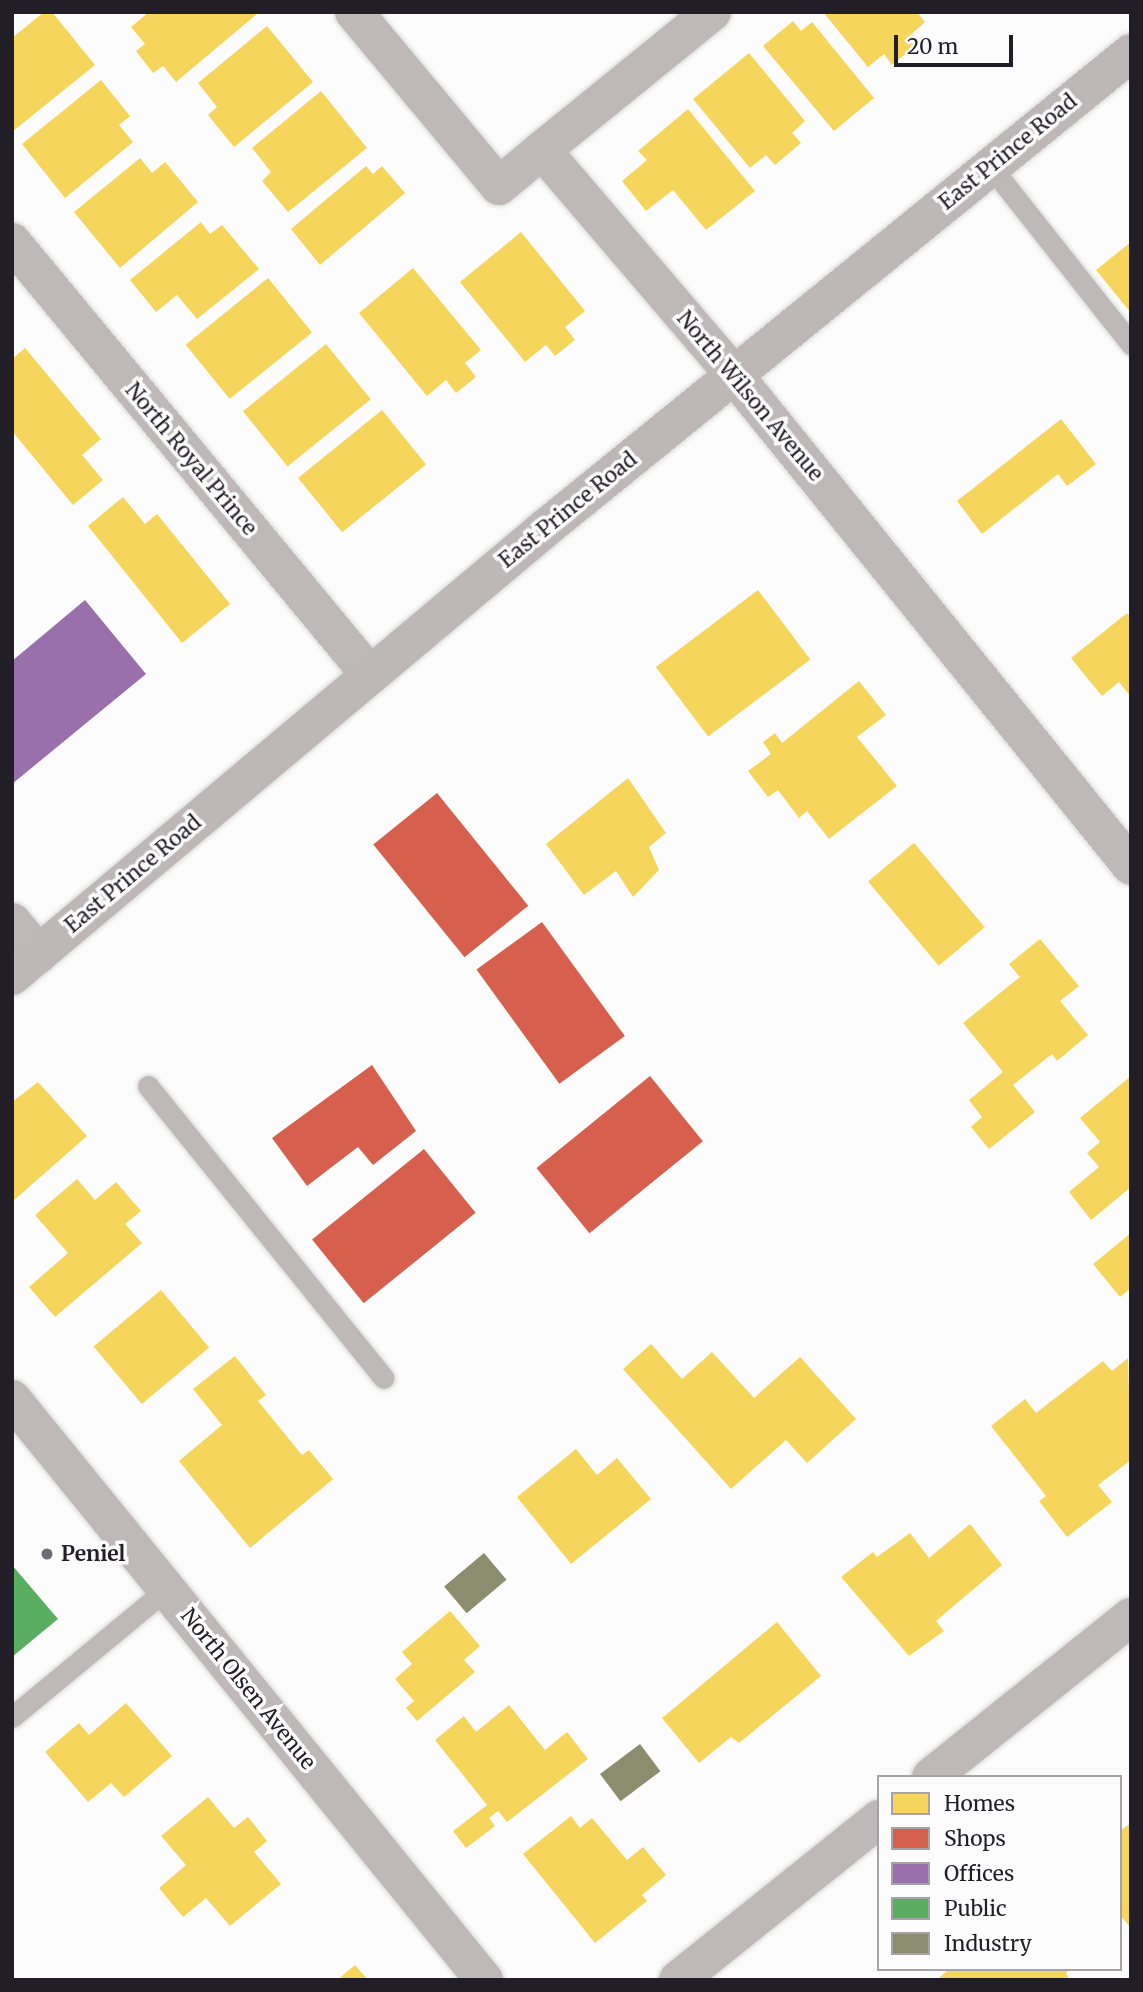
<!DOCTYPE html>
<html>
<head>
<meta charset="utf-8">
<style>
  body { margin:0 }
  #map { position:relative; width:1143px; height:1992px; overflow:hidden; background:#fcfcfc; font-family:Merriweather,serif }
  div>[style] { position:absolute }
  .homes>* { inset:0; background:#f6d55c; transform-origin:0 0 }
  .shops>* { inset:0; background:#d6604d; transform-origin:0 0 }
  .offices>* { inset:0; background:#9970ab }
  .public>* { inset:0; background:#5aae61 }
  .industry>* { inset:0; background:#8c8c6e; transform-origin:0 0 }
  .roads { filter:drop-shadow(0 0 2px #d9d8da) drop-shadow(0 0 2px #d9d8da) }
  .lane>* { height:21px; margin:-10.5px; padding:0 10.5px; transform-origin:10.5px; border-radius:10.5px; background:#beb9b8 }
  .street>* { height:38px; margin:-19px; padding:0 19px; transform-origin:19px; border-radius:19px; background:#beb9b8 }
  .secondary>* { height:38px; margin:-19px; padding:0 19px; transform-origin:19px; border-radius:19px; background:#bdb8b7 }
  .dots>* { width:19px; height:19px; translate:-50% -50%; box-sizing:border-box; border:4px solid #fcfcfc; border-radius:50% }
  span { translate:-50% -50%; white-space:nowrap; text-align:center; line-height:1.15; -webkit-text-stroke:7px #fcfcfc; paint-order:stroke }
  .street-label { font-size:21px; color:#221e28 }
  .poi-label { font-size:21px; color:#221e28; font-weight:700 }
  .left { translate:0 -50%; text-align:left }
  .frame { position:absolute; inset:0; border:14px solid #221e28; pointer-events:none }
  .legend { position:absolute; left:877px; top:1775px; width:245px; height:196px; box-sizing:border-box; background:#fcfcfc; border:2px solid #a5a3a7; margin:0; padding:9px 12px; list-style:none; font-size:21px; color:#221e28 }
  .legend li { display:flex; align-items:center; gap:14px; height:35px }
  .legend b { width:35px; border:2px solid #a5a3a7 }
  .scale { position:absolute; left:894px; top:35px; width:119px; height:32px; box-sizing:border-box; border:4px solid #221e28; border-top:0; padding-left:9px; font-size:21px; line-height:24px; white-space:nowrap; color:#221e28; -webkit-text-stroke:5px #fcfcfc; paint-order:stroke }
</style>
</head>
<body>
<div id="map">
  <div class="homes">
    <i style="clip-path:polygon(44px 12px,52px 12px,95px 65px,12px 132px,12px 38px)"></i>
    <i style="clip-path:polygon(149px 12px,255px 12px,257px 14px,176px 82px,163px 66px,153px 73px,136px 51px,145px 44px,131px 27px)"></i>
    <i style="clip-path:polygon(823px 12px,917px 12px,925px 22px,907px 38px,914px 47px,892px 65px,884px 54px,868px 67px)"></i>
    <i style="clip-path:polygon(793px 21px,801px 31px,812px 22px,874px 98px,834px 131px,763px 46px)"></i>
    <i style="clip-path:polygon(267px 26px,313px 82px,234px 147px,208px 115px,217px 107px,198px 83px)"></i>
    <i style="clip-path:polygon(749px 53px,805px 121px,792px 133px,801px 143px,775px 165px,766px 155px,750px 168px,693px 99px)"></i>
    <i style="clip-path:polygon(101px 80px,130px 116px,119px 125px,133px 142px,65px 198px,22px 144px)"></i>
    <i style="clip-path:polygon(321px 91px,367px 148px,288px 212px,262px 181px,271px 172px,252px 148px)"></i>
    <i style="clip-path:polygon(688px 109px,755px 191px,706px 230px,673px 190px,646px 211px,622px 181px,647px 160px,638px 151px)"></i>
    <i style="clip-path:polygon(140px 158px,152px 173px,165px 162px,198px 202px,120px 268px,74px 212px)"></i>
    <i style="clip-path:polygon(366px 166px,373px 174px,382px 166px,405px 193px,320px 265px,291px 229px)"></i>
    <i style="clip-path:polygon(201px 222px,210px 234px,222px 225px,259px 269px,197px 319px,177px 295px,156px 312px,130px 280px)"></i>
    <i style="clip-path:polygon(521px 232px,585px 311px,565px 327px,575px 340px,555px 356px,546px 345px,525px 362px,460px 282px)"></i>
    <i style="clip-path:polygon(1131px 242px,1131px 313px,1096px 270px)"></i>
    <i style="clip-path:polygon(413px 268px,481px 350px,465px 363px,476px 377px,456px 393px,446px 380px,427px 396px,359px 313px)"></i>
    <i style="left:268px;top:278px;width:70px;height:106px;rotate:51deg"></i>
    <i style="left:326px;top:344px;width:71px;height:107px;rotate:51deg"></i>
    <i style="clip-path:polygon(25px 348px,101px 439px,82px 455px,103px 480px,73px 505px,12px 431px,12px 359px)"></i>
    <i style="left:382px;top:410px;width:70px;height:108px;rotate:51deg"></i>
    <i style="clip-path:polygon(1061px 419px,1096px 464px,1067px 486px,1058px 474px,982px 534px,957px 501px)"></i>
    <i style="clip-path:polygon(123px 497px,145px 524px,157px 514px,230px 604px,182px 643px,88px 526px)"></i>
    <i style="left:758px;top:590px;width:87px;height:128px;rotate:53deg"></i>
    <i style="clip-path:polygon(1127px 613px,1131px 618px,1131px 697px,1119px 682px,1102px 696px,1071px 658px)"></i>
    <i style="clip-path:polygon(859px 681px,886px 715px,857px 737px,897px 786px,829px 839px,807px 811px,799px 818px,778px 790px,768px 797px,748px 771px,771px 754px,763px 742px,775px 733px,782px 743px)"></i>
    <i style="clip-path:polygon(628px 778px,666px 833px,649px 847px,659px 870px,633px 897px,616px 871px,584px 895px,546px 844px)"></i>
    <i style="left:914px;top:843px;width:110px;height:60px;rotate:50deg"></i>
    <i style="clip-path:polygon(1040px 939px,1079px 986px,1060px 1001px,1088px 1035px,1057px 1061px,1052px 1054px,1013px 1085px,1035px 1112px,989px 1149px,971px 1127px,982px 1117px,969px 1100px,1003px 1072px,963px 1023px,1020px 977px,1009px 964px)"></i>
    <i style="clip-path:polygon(1131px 1076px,1131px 1187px,1091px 1220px,1069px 1192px,1099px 1167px,1087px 1153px,1100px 1142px,1080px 1118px)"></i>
    <i style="clip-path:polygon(38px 1082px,87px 1136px,12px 1202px,12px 1102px)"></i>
    <i style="clip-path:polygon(77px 1179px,95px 1200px,116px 1182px,141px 1211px,125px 1224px,142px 1243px,55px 1317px,29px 1287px,68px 1253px,35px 1215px)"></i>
    <i style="clip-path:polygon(1131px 1233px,1131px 1288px,1120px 1297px,1093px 1264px)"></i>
    <i style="left:161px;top:1290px;width:75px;height:88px;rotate:50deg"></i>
    <i style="clip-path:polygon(651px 1344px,682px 1379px,712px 1352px,754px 1398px,800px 1357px,856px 1419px,807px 1463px,786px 1440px,731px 1489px,623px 1369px)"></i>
    <i style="clip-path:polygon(235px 1356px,266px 1395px,258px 1401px,302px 1455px,309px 1450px,333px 1479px,250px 1548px,179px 1461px,222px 1425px,193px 1389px)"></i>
    <i style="clip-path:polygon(1128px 1358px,1131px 1460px,1098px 1485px,1112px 1502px,1067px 1537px,1039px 1501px,1046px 1496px,991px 1426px,1025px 1399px,1036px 1413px,1103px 1361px,1112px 1371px)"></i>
    <i style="clip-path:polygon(576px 1449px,597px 1475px,617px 1458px,651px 1499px,571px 1564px,517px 1497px)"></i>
    <i style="clip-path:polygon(970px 1524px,1002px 1565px,936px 1621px,944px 1631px,909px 1656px,841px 1577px,873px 1552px,877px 1557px,910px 1533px,929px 1558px)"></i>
    <i style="clip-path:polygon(450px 1611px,480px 1646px,464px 1660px,475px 1672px,417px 1721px,406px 1708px,414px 1701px,395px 1679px,412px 1664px,402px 1652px)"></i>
    <i style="clip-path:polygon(777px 1622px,821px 1676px,739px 1743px,731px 1737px,699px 1763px,662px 1718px)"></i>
    <i style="clip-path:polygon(126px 1703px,172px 1756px,124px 1797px,111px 1783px,88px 1802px,45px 1752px,79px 1723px,89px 1735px)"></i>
    <i style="clip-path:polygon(509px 1705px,545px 1750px,567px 1732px,588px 1759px,507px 1822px,498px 1811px,489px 1818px,495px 1826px,466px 1848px,453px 1831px,487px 1805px,435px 1740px,464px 1716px,476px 1732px)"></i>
    <i style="clip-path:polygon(208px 1797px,234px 1828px,248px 1817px,267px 1841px,254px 1852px,281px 1884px,230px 1926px,206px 1898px,183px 1917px,159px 1888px,186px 1865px,161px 1836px)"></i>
    <i style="clip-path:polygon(571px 1816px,580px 1828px,592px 1818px,627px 1860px,643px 1847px,666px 1875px,642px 1895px,647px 1901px,595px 1943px,523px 1854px)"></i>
    <i style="clip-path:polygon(1131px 1823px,1131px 1928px,1120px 1915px,1120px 1831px)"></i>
    <i style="clip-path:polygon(355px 1965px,368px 1980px,337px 1980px)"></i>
    <i style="clip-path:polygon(949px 1969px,1070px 1969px,1066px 1973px,1070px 1980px,937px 1980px)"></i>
  </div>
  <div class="shops">
    <i style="left:437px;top:793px;width:145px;height:82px;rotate:51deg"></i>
    <i style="left:542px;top:922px;width:141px;height:81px;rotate:54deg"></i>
    <i style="clip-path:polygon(372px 1065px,416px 1131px,373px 1165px,358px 1147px,307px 1186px,272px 1138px)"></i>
    <i style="left:650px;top:1076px;width:84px;height:146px;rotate:51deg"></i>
    <i style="left:424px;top:1149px;width:82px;height:144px;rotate:51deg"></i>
  </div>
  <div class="offices">
    <i style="clip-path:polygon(85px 600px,146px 674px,12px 784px,12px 661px)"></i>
  </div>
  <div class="public">
    <i style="clip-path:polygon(12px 1565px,58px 1619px,12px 1657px)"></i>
  </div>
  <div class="industry">
    <i style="left:484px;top:1553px;width:35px;height:52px;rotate:50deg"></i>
    <i style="left:640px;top:1744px;width:34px;height:50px;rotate:53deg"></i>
  </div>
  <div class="roads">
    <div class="lane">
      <i style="left:991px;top:167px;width:226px;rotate:51.7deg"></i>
      <i style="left:148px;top:1086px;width:375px;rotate:51.1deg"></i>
      <i style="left:12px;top:1717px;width:201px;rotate:-39.6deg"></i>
    </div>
    <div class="street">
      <i style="left:354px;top:12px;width:226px;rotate:50.2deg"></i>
      <i style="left:499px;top:186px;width:56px;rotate:-39.9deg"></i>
      <i style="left:542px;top:150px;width:296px;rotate:49.5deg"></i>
      <i style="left:734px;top:375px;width:631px;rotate:51.04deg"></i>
      <i style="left:542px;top:150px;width:219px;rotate:-39.1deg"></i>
      <i style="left:12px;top:242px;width:562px;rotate:50.42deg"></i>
      <i style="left:12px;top:922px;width:42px;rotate:49.8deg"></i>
      <i style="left:12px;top:1399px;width:749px;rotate:50.91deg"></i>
      <i style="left:931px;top:1777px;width:256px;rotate:-38.7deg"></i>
      <i style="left:678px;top:1980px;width:258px;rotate:-38.7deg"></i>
    </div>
    <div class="secondary">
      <i style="left:12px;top:976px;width:700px;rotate:-40.02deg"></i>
      <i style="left:548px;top:526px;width:751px;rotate:-39.05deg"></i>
    </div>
  </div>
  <div class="dots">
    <i style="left:47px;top:1554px;background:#6e6c72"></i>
  </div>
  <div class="street-label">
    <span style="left:1008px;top:152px;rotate:-39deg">East Prince Road</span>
    <span style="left:750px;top:396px;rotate:50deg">North Wilson Avenue</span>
    <span style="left:191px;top:459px;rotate:50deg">North Royal Prince</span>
    <span style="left:568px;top:510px;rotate:-39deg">East Prince Road</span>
    <span style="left:133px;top:874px;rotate:-40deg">East Prince Road</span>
    <span style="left:248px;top:1689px;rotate:51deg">North Olsen Avenue</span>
  </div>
  <div class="poi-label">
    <span class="left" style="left:61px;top:1554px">Peniel</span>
  </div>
  <div class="frame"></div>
  <ul class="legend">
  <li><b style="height:19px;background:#f6d55c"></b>Homes</li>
  <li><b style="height:19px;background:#d6604d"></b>Shops</li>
  <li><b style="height:19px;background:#9970ab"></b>Offices</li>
  <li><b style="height:19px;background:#5aae61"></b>Public</li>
  <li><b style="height:19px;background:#8c8c6e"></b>Industry</li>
  </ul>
  <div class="scale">20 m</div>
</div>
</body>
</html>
